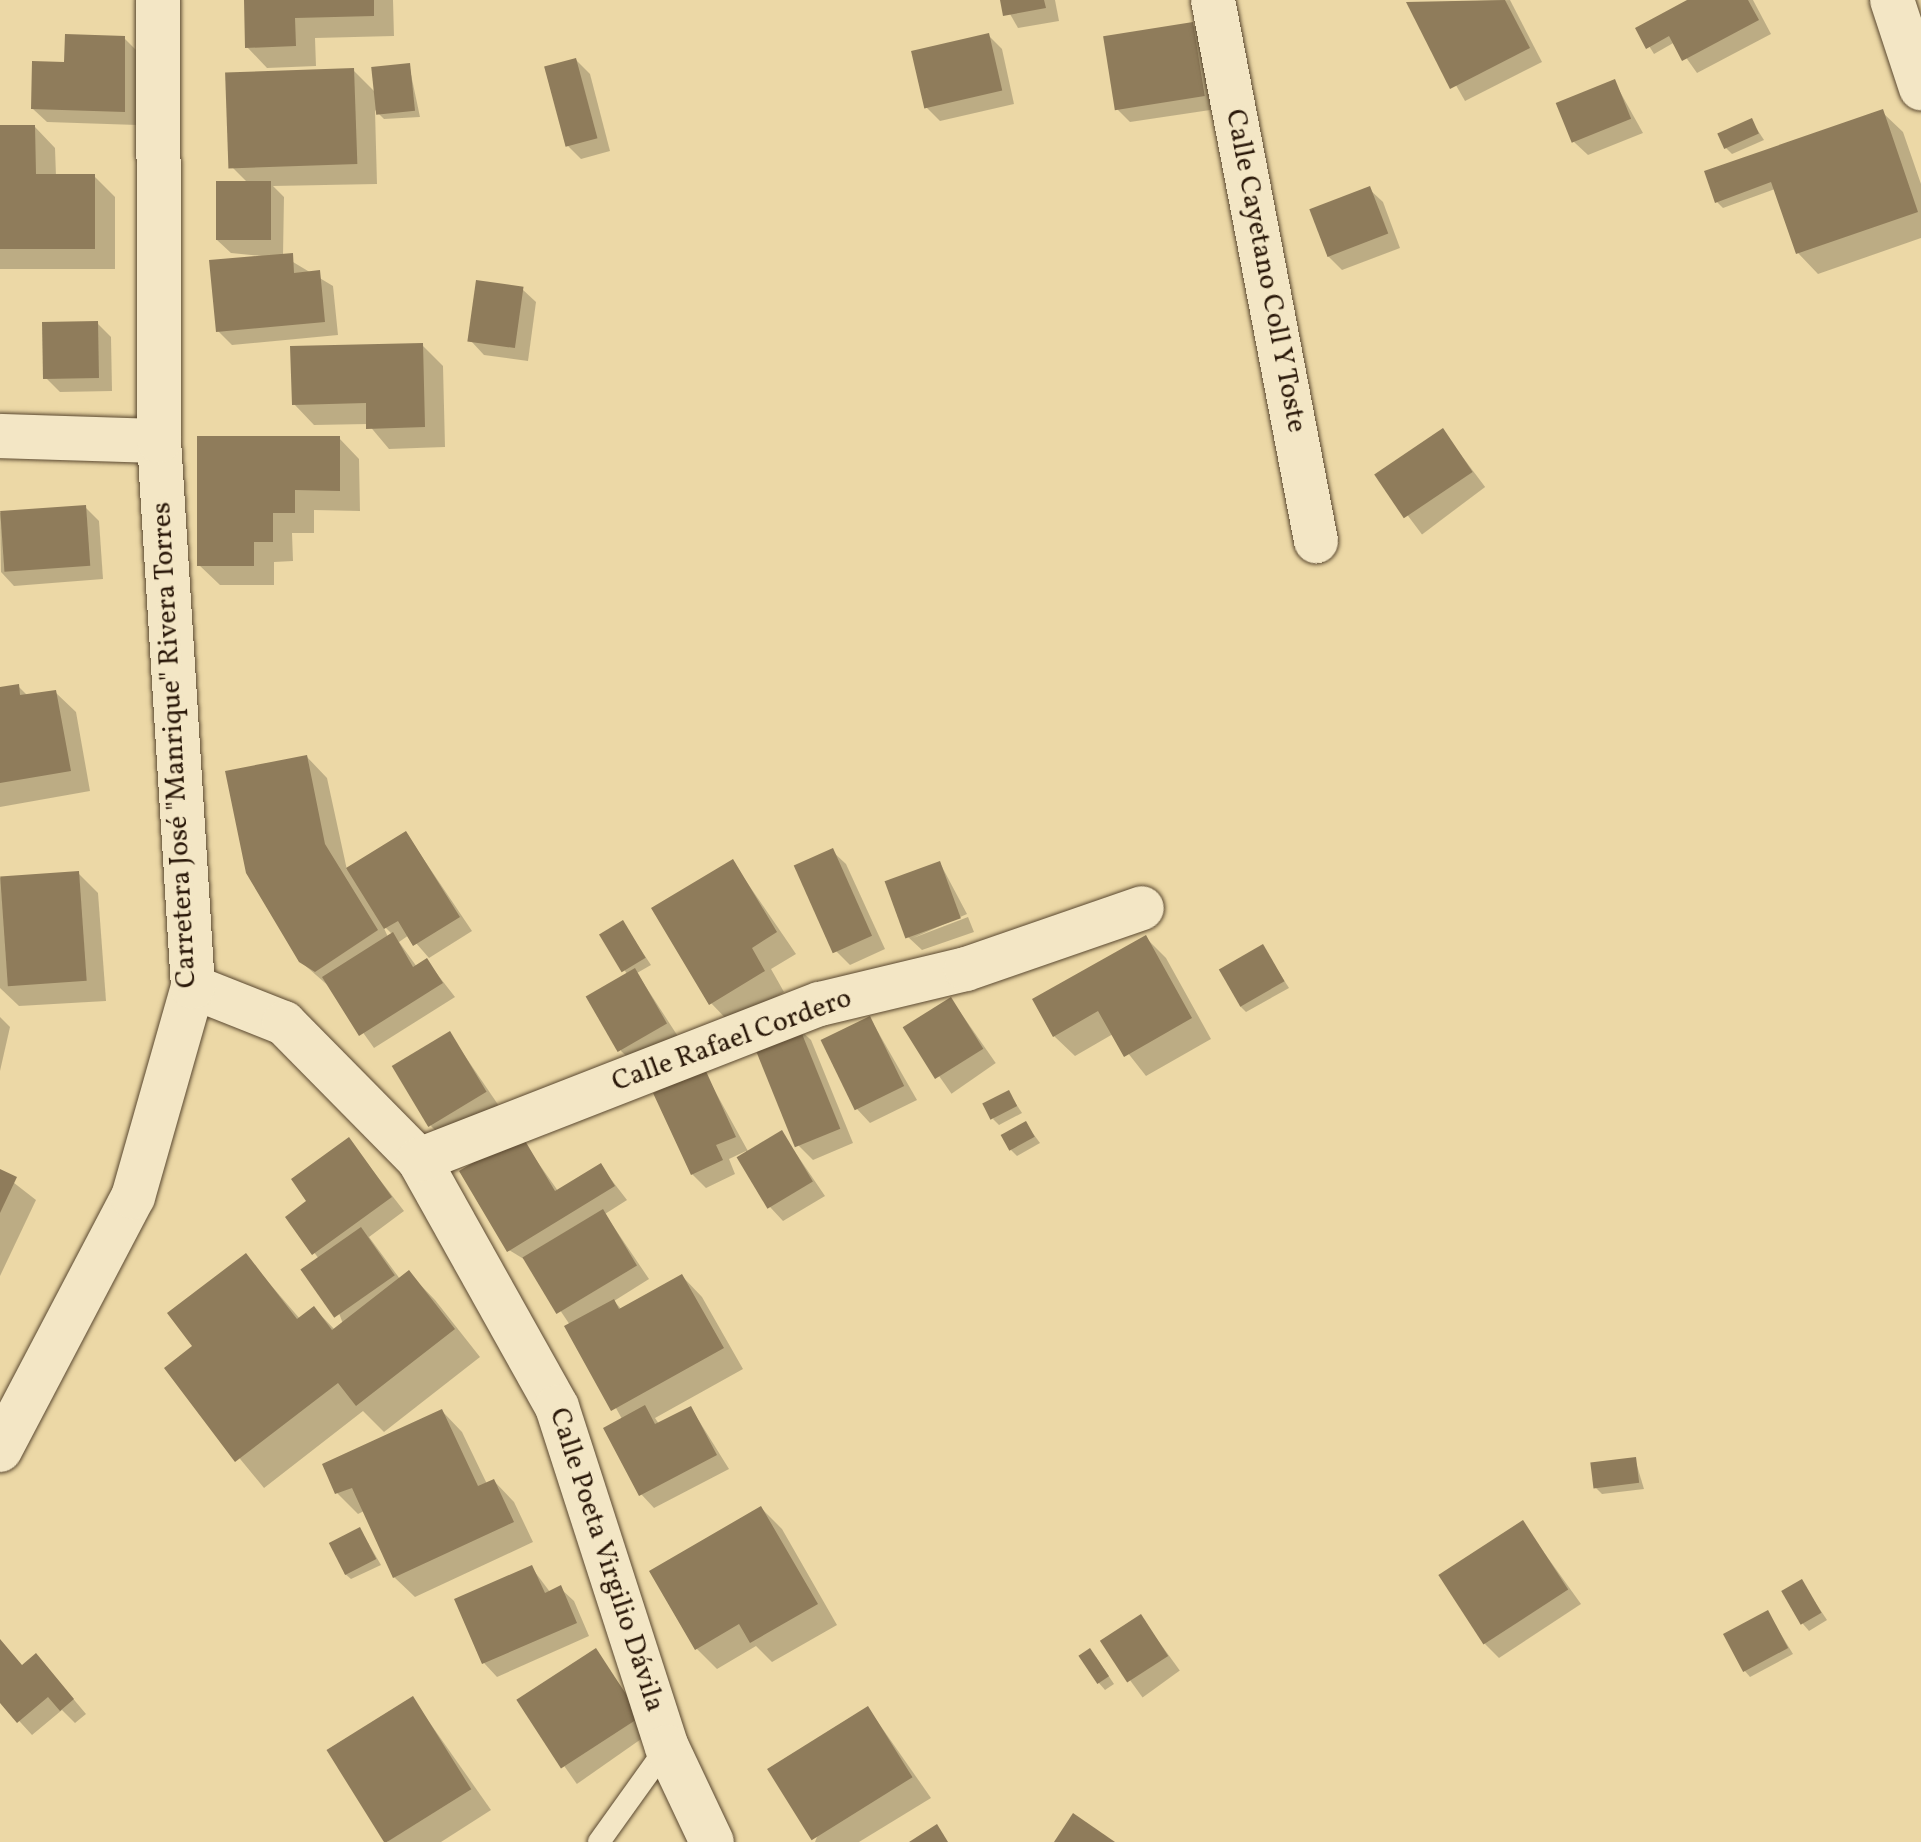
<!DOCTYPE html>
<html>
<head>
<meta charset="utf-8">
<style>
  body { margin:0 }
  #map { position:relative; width:1921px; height:1842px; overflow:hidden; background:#ecd8a6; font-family:Vollkorn,serif }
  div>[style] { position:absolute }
  .shadow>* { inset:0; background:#0003; transform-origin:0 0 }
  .building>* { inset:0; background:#8f7c5b; transform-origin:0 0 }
  .roads { filter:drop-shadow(0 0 2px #5a4830) drop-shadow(0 0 2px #5a4830) }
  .service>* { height:22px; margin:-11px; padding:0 11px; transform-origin:11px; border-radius:11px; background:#f3e6c5 }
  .minor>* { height:44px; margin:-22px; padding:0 22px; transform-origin:22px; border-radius:22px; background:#f3e6c5 }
  .tertiary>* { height:44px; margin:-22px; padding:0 22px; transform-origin:22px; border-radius:22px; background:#f3e6c5 }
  span { translate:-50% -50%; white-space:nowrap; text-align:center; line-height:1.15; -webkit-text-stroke:7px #f3e6c5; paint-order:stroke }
  .street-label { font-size:28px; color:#2a1809 }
</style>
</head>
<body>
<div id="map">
  <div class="shadow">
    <i style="clip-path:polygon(246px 0,393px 0,394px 36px,315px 38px,316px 66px,267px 68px,247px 47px)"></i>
    <i style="clip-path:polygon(1002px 0,1055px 0,1059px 21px,1018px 28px)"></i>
    <i style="clip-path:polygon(1510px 0,1542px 62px,1465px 101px,1409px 3px)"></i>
    <i style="clip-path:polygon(1691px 0,1753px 0,1771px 34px,1697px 73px,1675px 42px,1654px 54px,1638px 28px)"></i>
    <i style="clip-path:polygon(1192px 24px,1206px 38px,1217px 109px,1130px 122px,1116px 108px)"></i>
    <i style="clip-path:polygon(989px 36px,1002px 49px,1014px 104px,940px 121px,926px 107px)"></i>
    <i style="clip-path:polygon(124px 38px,138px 52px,137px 125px,47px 122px,33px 109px,66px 64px)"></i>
    <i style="clip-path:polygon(576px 60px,590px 74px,610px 151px,581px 159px,567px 145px)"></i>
    <i style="clip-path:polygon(409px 65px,420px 117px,384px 119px,375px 110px,377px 184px,273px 186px,284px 197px,283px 256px,333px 286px,338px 335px,232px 345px,218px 331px,273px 257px,231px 253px,217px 240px,248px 183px,231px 166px,353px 70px,376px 93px)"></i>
    <i style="clip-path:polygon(1614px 81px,1643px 133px,1588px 155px,1574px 142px)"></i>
    <i style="clip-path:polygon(1882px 112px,1903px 132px,1921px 184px,1921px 238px,1818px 274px,1798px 253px,1775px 189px,1723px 208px,1717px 202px)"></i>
    <i style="clip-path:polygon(1751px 120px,1764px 140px,1732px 154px,1726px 148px)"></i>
    <i style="clip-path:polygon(0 127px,35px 127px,55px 148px,56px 176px,94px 176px,115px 197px,115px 269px,0 269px)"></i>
    <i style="clip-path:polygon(1369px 189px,1383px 202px,1400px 248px,1342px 270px,1328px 256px)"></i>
    <i style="clip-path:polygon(522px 289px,536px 302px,528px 361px,484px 355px,471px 341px)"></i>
    <i style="clip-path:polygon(97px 323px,111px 337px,112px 391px,60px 392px,46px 378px)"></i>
    <i style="clip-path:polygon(422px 345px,443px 366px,445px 447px,389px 449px,368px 424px,314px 425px,294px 404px)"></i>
    <i style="left:1443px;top:431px;width:70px;height:79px;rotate:53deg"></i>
    <i style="clip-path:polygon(339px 438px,359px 459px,360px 511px,314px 510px,314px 533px,292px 533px,293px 561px,274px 562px,274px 585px,220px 585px,199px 565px)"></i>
    <i style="clip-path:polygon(85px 507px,99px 521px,103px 579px,14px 586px,1px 572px,0 513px)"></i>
    <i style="clip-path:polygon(18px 686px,28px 696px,55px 692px,76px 712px,90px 791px,0 807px,0 689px)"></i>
    <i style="clip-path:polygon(evenodd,307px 757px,327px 778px,347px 870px,406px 833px,472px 931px,429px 958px,409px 935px,399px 942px,417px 967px,427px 961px,455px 997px,374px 1048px,332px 989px,300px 961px,307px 757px,382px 924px,393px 935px,388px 937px,382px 924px)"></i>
    <i style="clip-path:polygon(832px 851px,846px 864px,885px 949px,850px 965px,836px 951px)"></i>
    <i style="clip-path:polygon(733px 862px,796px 954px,771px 969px,784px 992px,731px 1024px,711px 1003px)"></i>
    <i style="clip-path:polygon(940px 863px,967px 914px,913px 938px,968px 917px,974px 932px,922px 950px,908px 937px)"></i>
    <i style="clip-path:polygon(78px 873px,98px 893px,106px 1001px,19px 1006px,0 988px,0 878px)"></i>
    <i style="clip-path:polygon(623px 923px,651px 965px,637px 973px,679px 1038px,635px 1064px,621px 1051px,627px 974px,602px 935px)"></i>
    <i style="clip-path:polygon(1146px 938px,1166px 958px,1211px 1039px,1146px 1076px,1113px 1034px,1075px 1056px,1054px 1036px)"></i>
    <i style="clip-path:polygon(1263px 947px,1289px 988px,1246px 1012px,1240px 1006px)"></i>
    <i style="left:951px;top:999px;width:78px;height:54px;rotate:55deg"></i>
    <i style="clip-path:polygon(0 1017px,10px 1027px,0 1071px)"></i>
    <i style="clip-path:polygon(870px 1018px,917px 1100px,870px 1123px,857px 1109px)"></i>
    <i style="clip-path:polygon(797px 1027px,811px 1040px,853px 1143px,813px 1160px,799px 1146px,756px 1044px)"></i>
    <i style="clip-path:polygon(450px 1034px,499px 1106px,444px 1139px,431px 1126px)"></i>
    <i style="clip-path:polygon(704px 1071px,749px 1153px,782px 1133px,825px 1196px,783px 1221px,770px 1207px,746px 1151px,729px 1159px,735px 1174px,706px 1188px,692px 1174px)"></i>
    <i style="clip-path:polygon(1009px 1093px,1022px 1113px,999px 1125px,993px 1119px)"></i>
    <i style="clip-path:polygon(1026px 1124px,1040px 1143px,1017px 1156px,1011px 1150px)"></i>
    <i style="clip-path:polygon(520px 1137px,558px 1191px,600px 1165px,627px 1200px,605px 1214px,649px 1279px,614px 1301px,622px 1310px,682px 1276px,702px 1297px,743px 1369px,655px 1418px,659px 1424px,691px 1408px,729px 1469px,654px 1508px,641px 1494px,622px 1419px,570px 1325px,527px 1261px,509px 1250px)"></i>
    <i style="clip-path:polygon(349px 1140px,404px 1211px,369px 1237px,400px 1279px,409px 1273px,435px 1300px,480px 1357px,384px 1432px,363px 1411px,264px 1488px,166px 1369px,195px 1346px,245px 1255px,300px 1319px,314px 1308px,335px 1330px,343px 1324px,319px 1259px,288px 1217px,309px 1202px)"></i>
    <i style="clip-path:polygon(0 1172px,36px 1200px,0 1276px)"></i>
    <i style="clip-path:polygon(442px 1411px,462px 1432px,487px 1484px,494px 1481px,514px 1502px,533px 1542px,415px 1597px,394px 1577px,364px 1511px,358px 1514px,337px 1493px)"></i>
    <i style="clip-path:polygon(1635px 1459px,1644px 1489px,1602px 1494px,1595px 1487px)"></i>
    <i style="clip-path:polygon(761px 1508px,782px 1529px,837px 1625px,772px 1662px,756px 1646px,717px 1669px,696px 1648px)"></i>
    <i style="clip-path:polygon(1522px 1522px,1581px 1604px,1499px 1658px,1485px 1644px)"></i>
    <i style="clip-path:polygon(360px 1529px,381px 1565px,351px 1579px,344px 1573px)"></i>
    <i style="clip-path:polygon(532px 1568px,550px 1592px,560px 1588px,574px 1601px,589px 1636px,497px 1677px,484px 1663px)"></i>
    <i style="clip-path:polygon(1801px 1581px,1827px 1620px,1809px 1631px,1803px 1624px)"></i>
    <i style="clip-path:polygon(1768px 1613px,1793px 1654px,1750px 1677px,1744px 1670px)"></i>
    <i style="left:1141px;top:1617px;width:66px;height:46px;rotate:54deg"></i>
    <i style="clip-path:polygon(0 1641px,23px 1667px,49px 1670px,86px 1714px,75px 1723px,62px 1710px,32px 1735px,0 1700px)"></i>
    <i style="left:596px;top:1651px;width:98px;height:92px;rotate:55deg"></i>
    <i style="clip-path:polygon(1096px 1657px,1114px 1684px,1105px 1690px,1099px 1683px)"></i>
    <i style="clip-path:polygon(413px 1699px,491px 1810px,441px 1842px,388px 1842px,330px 1751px)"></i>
    <i style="clip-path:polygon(868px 1708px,931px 1798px,859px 1842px,815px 1842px)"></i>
  </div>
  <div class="building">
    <i style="clip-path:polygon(244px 0,374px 0,374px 16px,295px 18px,296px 46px,245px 48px)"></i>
    <i style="clip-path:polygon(1000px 0,1044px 0,1046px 8px,1003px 16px)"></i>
    <i style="clip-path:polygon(1505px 0,1530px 48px,1450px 89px,1406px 2px)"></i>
    <i style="clip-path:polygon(1687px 0,1748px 0,1759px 20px,1682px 61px,1669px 36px,1646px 49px,1635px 28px)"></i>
    <i style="left:1193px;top:22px;width:75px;height:91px;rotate:81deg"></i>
    <i style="left:989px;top:33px;width:59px;height:80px;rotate:77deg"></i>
    <i style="clip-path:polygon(65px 34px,125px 36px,125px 112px,31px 109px,32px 61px,64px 62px)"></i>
    <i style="left:576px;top:58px;width:83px;height:33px;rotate:75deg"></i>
    <i style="left:410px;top:63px;width:48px;height:39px;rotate:84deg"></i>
    <i style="left:354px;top:68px;width:96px;height:129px;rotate:88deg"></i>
    <i style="left:1615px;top:79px;width:43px;height:64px;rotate:68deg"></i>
    <i style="clip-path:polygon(1883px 109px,1918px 212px,1796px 254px,1771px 182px,1715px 203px,1704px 171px)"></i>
    <i style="left:1752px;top:118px;width:17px;height:38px;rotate:66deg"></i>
    <i style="clip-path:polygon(0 125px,35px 125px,36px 174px,95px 174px,95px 249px,0 249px)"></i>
    <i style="left:216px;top:181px;width:55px;height:59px"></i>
    <i style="left:1370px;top:186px;width:51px;height:65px;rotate:69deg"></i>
    <i style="clip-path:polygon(293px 253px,294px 273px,320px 270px,325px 322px,216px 332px,209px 260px)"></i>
    <i style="left:476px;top:280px;width:48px;height:62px;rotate:8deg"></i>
    <i style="left:98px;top:321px;width:57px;height:56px;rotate:89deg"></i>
    <i style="clip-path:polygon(423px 343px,425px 427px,366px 429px,366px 403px,292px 405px,290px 346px)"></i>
    <i style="left:1443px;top:428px;width:53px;height:83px;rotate:56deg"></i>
    <i style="clip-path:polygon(197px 436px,340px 436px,340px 491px,295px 490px,295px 513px,273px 513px,273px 542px,254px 542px,254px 566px,197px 566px)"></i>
    <i style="left:86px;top:505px;width:61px;height:86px;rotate:86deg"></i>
    <i style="clip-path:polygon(19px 684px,20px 695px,56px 690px,71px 771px,0 783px,0 687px)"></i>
    <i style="clip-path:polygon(307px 755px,325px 844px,378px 930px,315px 972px,299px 962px,246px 873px,225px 771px)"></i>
    <i style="clip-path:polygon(406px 831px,460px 917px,413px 946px,398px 921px,384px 929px,346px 868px)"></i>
    <i style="left:833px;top:848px;width:96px;height:43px;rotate:66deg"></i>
    <i style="clip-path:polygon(733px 859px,777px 932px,752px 948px,765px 971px,709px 1005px,651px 908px)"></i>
    <i style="left:940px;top:861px;width:61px;height:59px;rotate:70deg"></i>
    <i style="left:79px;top:871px;width:110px;height:79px;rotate:86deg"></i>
    <i style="left:623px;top:920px;width:44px;height:28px;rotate:59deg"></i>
    <i style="clip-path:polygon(393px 932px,413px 967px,427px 958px,443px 983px,359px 1036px,322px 977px)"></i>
    <i style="clip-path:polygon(1146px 935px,1192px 1018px,1124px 1057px,1098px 1011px,1053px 1037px,1032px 999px)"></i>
    <i style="left:1263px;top:944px;width:43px;height:51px;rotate:60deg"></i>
    <i style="left:635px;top:968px;width:64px;height:57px;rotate:60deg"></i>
    <i style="left:951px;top:997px;width:61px;height:57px;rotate:58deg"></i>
    <i style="left:870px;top:1016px;width:78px;height:55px;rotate:64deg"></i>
    <i style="left:798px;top:1024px;width:113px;height:49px;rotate:68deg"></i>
    <i style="left:450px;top:1031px;width:71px;height:68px;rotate:59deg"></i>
    <i style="clip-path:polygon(705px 1069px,736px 1137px,716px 1145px,723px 1160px,691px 1175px,653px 1093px)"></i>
    <i style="left:1009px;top:1090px;width:18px;height:30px;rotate:63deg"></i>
    <i style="left:1026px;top:1121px;width:18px;height:29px;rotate:61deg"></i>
    <i style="left:782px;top:1130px;width:60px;height:53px;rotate:59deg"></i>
    <i style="clip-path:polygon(521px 1134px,555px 1191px,601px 1163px,615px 1186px,507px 1252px,459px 1171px)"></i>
    <i style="clip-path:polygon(349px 1137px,392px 1197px,312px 1255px,285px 1217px,306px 1201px,291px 1179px)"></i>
    <i style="clip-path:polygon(0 1169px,17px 1177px,0 1213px)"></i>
    <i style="left:603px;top:1209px;width:66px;height:94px;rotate:59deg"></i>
    <i style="left:361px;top:1227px;width:59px;height:74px;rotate:55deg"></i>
    <i style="clip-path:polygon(246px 1253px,297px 1319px,314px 1306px,332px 1330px,409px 1270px,455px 1329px,356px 1406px,338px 1383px,235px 1462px,164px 1368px,192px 1346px,167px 1313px)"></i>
    <i style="clip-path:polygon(682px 1274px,724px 1348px,611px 1411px,564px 1326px,614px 1299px,619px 1309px)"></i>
    <i style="clip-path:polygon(645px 1405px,655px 1424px,691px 1406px,717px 1455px,639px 1496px,603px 1428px)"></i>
    <i style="clip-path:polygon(442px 1409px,478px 1486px,494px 1479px,514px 1522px,393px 1578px,352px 1488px,335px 1494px,322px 1464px)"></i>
    <i style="left:1636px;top:1457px;width:26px;height:46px;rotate:83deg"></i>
    <i style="clip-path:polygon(761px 1506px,818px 1604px,750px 1643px,739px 1624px,695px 1650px,649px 1571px)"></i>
    <i style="left:1523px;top:1520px;width:83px;height:101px;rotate:57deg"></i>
    <i style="left:360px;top:1527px;width:36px;height:35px;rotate:63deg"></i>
    <i style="clip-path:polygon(532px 1565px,545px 1593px,561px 1585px,577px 1623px,482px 1664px,454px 1599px)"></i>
    <i style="left:1802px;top:1579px;width:39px;height:24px;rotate:60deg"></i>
    <i style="left:1768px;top:1610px;width:43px;height:51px;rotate:62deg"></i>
    <i style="left:1141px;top:1614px;width:50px;height:49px;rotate:57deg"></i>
    <i style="clip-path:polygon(0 1639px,22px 1665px,36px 1653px,74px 1699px,60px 1711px,48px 1697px,17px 1723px,0 1703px)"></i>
    <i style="left:596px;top:1648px;width:82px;height:95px;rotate:57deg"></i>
    <i style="left:1090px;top:1648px;width:34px;height:14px;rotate:56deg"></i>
    <i style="left:413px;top:1696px;width:110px;height:102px;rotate:58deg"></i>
    <i style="left:868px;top:1706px;width:84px;height:119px;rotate:58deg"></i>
    <i style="clip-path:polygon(1073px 1813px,1115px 1842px,1054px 1842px)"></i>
    <i style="clip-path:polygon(937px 1824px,948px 1842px,909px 1842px)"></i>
  </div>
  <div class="roads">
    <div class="service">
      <i style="left:599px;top:1842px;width:117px;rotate:-54.4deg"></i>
    </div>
    <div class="minor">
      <i style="left:1213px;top:0;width:551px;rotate:79.22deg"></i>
      <i style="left:1892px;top:0;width:93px;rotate:71.8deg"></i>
      <i style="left:0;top:436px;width:159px;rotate:1.8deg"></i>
      <i style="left:193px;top:987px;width:98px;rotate:21.6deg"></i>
      <i style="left:284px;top:1023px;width:192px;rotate:45.4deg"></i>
      <i style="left:419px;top:1160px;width:283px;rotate:60.8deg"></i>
      <i style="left:557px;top:1407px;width:357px;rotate:72.1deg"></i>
      <i style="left:667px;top:1747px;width:105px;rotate:64.7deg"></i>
      <i style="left:419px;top:1160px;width:430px;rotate:-21.3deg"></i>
      <i style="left:820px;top:1004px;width:150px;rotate:-13.5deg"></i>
      <i style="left:966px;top:969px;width:186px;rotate:-19.1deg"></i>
    </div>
    <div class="tertiary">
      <i style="left:0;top:1450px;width:286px;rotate:-62.3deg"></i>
      <i style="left:133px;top:1197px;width:218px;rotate:-74.1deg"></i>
      <i style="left:193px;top:987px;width:547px;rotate:-93.56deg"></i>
      <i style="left:159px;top:441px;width:441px;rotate:-90.1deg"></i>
    </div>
  </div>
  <div class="street-label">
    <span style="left:1265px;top:271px;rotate:79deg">Calle Cayetano Coll Y Toste</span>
    <span style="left:175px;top:745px;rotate:-93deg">Carretera José "Manrique" Rivera Torres</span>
    <span style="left:732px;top:1041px;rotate:-20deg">Calle Rafael Cordero</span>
    <span style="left:606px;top:1560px;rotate:72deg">Calle Poeta Virgilio Dávila</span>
  </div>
</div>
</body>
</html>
